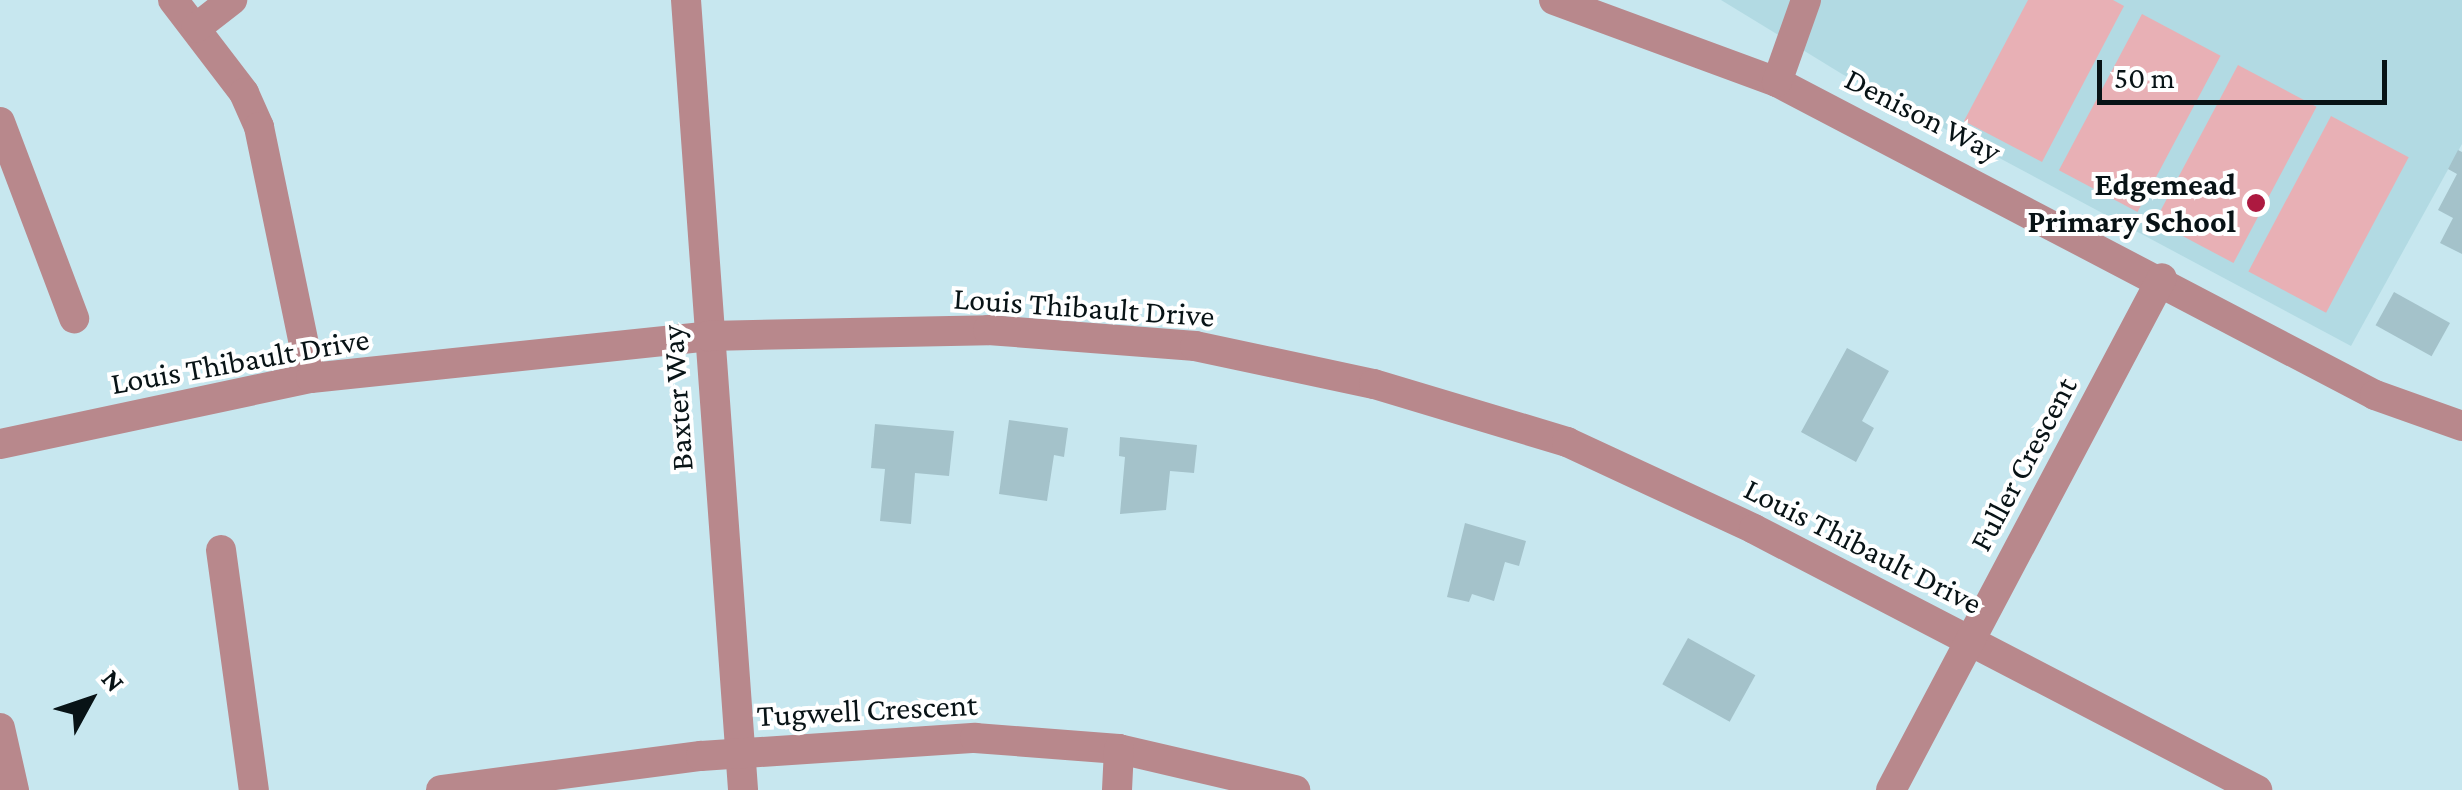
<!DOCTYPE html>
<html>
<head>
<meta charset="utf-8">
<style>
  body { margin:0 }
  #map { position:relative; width:2462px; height:790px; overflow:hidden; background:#c7e7ef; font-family:"Crimson Pro",serif }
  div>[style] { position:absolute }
  .built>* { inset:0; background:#b2dae3 }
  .green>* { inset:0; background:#e8b0b5; transform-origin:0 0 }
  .building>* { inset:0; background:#a4c2ca; transform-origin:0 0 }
  .minor>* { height:30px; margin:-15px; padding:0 15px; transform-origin:15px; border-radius:15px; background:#b8888c }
  .dots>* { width:28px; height:28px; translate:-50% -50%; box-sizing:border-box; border:5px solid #fff; border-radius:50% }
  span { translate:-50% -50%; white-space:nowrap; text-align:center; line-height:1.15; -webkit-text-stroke:8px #fff; paint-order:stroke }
  .street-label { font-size:32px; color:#081316 }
  .poi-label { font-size:32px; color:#081316; font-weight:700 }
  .right { translate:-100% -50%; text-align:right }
  .north { position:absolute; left:40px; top:650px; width:100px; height:100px; -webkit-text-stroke:8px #fff; paint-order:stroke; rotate:50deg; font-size:28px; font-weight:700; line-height:40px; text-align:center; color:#081316 }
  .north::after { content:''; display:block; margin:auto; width:35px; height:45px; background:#081316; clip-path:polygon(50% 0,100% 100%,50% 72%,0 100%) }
  .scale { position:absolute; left:2097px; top:60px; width:290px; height:45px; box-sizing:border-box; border:5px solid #081316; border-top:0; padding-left:12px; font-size:30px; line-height:35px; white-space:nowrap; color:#081316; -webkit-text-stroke:8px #fff; paint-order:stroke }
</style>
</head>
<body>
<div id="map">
  <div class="built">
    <i style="clip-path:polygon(1721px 0,2462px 0,2462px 144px,2351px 346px,1842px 74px)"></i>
  </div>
  <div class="green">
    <i style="clip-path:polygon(2028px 0,2113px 0,2124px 6px,2042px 162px,1964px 121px)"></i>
    <i style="left:2142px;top:14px;width:89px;height:177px;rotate:28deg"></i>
    <i style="left:2238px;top:65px;width:89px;height:177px;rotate:28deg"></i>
    <i style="left:2331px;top:116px;width:88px;height:176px;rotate:28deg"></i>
  </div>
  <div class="building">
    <i style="clip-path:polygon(2458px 150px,2462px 152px,2462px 254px,2440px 243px,2453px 218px,2438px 210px,2457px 174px,2448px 169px)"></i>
    <i style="left:2394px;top:292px;width:64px;height:38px;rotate:29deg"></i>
    <i style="clip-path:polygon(1847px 348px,1889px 371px,1862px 421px,1874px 428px,1856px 462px,1801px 432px)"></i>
    <i style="clip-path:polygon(1009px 420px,1068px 428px,1064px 457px,1054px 455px,1047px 501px,999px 494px)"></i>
    <i style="clip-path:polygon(875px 424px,954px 431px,949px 476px,915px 473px,911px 524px,880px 521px,885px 469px,871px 468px)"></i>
    <i style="clip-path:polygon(1120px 437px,1197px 445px,1194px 473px,1170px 471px,1166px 510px,1120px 514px,1125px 457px,1119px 456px)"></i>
    <i style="clip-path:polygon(1465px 523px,1526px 541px,1519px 566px,1505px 562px,1494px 601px,1472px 594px,1469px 602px,1447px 597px)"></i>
    <i style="left:1688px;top:638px;width:77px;height:53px;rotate:29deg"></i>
  </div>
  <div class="minor">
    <i style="left:173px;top:0;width:117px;rotate:52.6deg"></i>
    <i style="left:244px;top:93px;width:37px;rotate:66deg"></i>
    <i style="left:259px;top:127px;width:256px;rotate:78.3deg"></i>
    <i style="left:686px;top:0;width:792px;rotate:85.87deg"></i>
    <i style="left:1554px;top:0;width:238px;rotate:20.2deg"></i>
    <i style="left:1777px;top:82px;width:675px;rotate:27.63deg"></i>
    <i style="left:2375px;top:395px;width:92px;rotate:19.6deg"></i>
    <i style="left:196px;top:28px;width:46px;rotate:-37.9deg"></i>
    <i style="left:1777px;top:82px;width:87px;rotate:-70.5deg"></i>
    <i style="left:0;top:122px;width:210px;rotate:69.3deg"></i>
    <i style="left:0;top:444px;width:318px;rotate:-12deg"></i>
    <i style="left:311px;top:378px;width:399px;rotate:-6deg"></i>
    <i style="left:708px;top:336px;width:280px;rotate:-1.2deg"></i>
    <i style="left:988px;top:330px;width:208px;rotate:4.4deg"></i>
    <i style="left:1195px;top:346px;width:183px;rotate:12deg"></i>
    <i style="left:1374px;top:384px;width:202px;rotate:16.7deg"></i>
    <i style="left:1567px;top:442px;width:206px;rotate:24.9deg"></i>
    <i style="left:1754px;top:529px;width:567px;rotate:27.42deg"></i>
    <i style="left:221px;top:550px;width:242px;rotate:82.2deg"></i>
    <i style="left:0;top:728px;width:64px;rotate:77.3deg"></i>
    <i style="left:441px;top:790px;width:262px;rotate:-7.5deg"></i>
    <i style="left:701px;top:756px;width:275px;rotate:-3.8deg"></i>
    <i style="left:975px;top:738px;width:144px;rotate:4.4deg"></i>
    <i style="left:1119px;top:749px;width:181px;rotate:13.1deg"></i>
    <i style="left:1117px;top:790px;width:41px;rotate:-87.2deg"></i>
    <i style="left:1891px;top:790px;width:579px;rotate:-62.11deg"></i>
  </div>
  <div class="dots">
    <i style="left:2256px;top:203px;background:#ad1940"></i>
  </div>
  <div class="street-label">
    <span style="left:1923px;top:115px;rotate:27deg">Denison Way</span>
    <span style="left:1084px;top:307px;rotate:4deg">Louis Thibault Drive</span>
    <span style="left:240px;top:361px;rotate:-10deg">Louis Thibault Drive</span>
    <span style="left:677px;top:398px;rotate:-94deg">Baxter Way</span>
    <span style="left:2023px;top:464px;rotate:-62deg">Fuller Crescent</span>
    <span style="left:1863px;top:546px;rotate:27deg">Louis Thibault Drive</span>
    <span style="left:867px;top:710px;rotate:-3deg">Tugwell Crescent</span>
  </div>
  <div class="poi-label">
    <span class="right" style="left:2236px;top:203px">Edgemead<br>Primary School</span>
  </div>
  <div class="north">N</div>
  <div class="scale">50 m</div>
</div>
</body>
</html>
